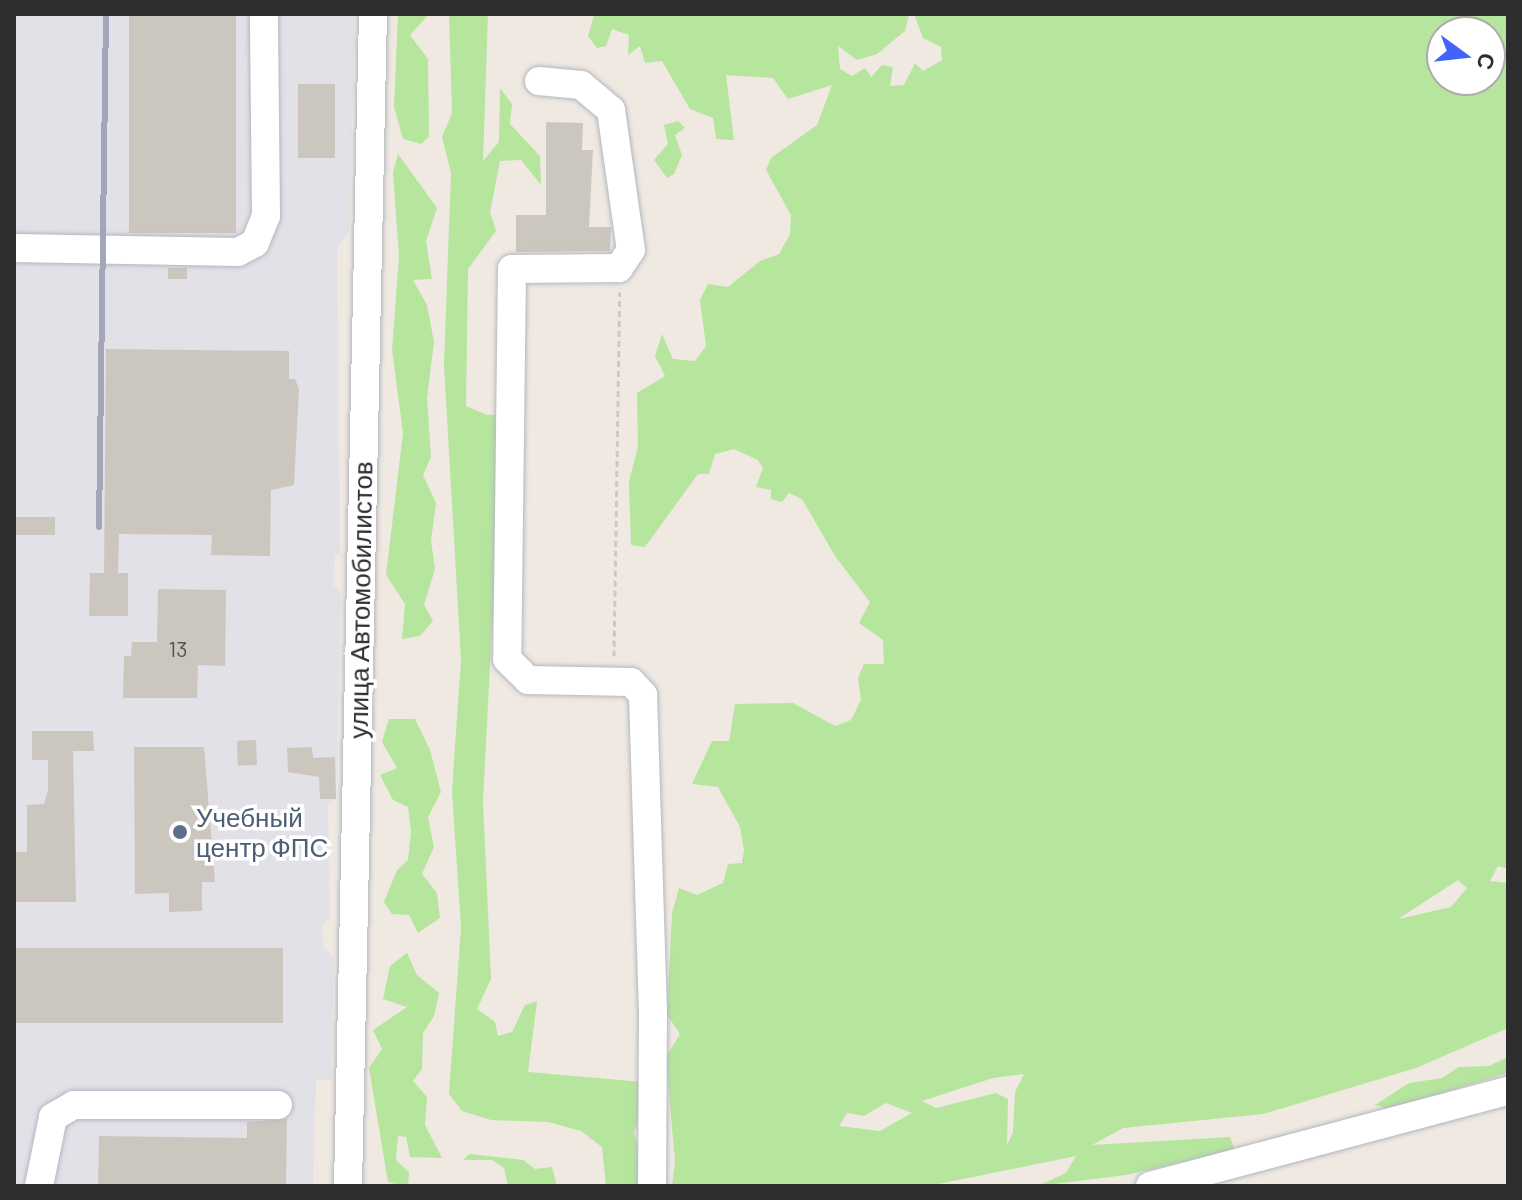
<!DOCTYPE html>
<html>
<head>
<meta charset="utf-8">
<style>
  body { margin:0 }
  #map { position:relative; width:1522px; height:1200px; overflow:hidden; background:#efe9e1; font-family:Barlow,sans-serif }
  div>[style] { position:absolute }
  .industrial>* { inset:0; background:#e3e1e8 }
  .green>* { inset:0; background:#b6e59e }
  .building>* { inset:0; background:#cbc7bf; transform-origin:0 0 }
  .path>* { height:3px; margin-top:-1.5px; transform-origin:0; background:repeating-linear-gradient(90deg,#c9c9c9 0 6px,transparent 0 10px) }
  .roads { filter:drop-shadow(0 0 2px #b4b7c1) drop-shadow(0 0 2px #b4b7c1) }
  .minor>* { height:28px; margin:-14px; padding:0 14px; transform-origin:14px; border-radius:14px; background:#fff }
  .rail>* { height:6px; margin:-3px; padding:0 3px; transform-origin:3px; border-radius:3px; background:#a3a6b8 }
  .dots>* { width:22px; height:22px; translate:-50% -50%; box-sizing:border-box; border:4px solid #fff; border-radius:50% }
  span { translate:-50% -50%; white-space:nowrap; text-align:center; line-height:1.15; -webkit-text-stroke:7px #fff; paint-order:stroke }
  .number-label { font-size:22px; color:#555452 }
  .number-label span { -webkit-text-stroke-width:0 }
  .street-label { font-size:26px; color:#2e2e2e }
  .service-label { font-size:26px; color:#4e5e75 }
  .left { translate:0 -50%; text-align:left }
  .frame { position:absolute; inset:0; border:16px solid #2e2e2e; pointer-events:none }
  .north { position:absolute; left:1426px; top:16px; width:80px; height:80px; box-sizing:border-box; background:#fff; border:2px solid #ababab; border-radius:50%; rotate:105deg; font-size:22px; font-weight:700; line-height:32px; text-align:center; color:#2e2e2e }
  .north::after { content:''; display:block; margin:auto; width:28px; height:36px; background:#4264fb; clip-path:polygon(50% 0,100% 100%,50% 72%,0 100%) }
</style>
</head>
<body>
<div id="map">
  <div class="industrial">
    <i style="clip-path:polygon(14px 14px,355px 14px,349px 233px,337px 247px,340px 553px,335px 555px,333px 584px,341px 593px,336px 799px,328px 805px,330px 917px,322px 927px,324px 948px,334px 958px,331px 1080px,316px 1080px,313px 1186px,14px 1186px)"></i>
  </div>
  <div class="green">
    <i style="clip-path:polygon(398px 14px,429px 14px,410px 35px,428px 59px,429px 137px,421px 144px,403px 139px,394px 107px)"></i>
    <i style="clip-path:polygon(449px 14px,488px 14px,483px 161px,499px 142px,500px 88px,512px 104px,510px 124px,540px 156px,541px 185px,521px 160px,500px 161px,490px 212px,496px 231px,468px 269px,466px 406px,487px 415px,503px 414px,483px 801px,491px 979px,477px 1009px,495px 1022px,498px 1036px,512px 1032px,525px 1005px,537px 1001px,528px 1072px,643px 1082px,643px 1112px,634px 1132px,641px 1165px,639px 1186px,606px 1186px,602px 1147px,581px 1131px,548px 1122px,491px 1120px,462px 1111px,449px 1094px,461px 928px,452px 791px,461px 660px,444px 365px,451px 173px,442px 137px,452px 113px)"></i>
    <i style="clip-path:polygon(evenodd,569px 14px,909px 14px,905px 31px,877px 54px,857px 60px,838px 46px,840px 69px,852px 76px,865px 68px,871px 77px,882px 65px,893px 67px,890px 86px,904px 85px,915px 63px,923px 71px,942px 60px,941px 47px,923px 38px,914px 14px,1508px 14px,1508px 869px,1498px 866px,1490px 881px,1508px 883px,1508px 1028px,1416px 1068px,1263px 1114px,1123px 1128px,1092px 1145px,1230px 1137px,1235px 1150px,1126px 1175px,1038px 1186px,1066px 1173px,1076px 1156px,929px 1186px,672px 1186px,675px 1162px,666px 1057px,680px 1034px,667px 1015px,672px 913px,679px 888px,697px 895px,723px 883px,728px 864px,742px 863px,744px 850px,740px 827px,718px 787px,692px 784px,712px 741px,729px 741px,735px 704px,793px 703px,835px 726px,851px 720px,861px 700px,858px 678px,864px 664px,884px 664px,883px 640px,859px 623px,870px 602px,835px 556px,802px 499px,789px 493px,782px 502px,771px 499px,771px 490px,756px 487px,763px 468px,758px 460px,734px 449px,715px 454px,709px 474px,698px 474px,645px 547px,631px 545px,629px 482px,638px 446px,637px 393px,665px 376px,655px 356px,662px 334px,673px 359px,695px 361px,706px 346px,700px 300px,708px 284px,728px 287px,760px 261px,779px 254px,790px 234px,791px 215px,766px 170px,771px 158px,817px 125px,832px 85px,788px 99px,773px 78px,726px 75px,734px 140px,716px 139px,713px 118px,690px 109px,662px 61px,645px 63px,640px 46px,628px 55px,629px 35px,612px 29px,606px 46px,597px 48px,588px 36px,594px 15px,569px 14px,1442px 32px,1490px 32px,1490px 80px,1442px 80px,1442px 32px,569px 14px,1458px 880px,1467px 888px,1451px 907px,1398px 919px,1458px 880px,569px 14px,1024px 1074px,1015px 1092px,1013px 1132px,1007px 1145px,1008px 1099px,996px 1093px,936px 1108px,922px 1101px,993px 1078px,1024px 1074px,569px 14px,886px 1103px,912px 1113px,880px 1131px,839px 1126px,847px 1113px,864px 1116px,886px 1103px)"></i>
    <i style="clip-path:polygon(678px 121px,685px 128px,675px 135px,682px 155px,674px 174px,667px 178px,654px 160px,668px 144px,664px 125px)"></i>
    <i style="clip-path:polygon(398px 154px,437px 208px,426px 241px,432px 279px,413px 280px,427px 305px,434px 342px,427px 398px,431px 457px,423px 475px,436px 503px,431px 541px,435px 569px,424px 605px,433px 621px,420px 636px,402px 639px,405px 604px,386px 575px,403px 433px,392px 350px,399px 256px,393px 172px)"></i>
    <i style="clip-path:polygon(389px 719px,415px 719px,430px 750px,441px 792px,428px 817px,434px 847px,422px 874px,437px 893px,440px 918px,418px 933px,409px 915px,392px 914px,384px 902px,397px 870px,408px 860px,411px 831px,408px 807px,393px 800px,380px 775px,397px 768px,382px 742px)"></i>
    <i style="clip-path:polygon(407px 953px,417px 975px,439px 993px,434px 1016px,423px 1033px,422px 1069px,413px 1081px,427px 1097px,425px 1125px,442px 1158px,410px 1157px,406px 1137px,398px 1136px,396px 1160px,409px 1172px,408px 1186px,403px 1186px,388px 1182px,369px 1068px,382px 1049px,373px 1030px,407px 1007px,383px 999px,390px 966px)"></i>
    <i style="clip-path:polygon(1508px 1057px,1508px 1072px,1501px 1075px,1389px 1109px,1375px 1105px,1409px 1083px,1442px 1078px,1459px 1067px,1489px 1066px)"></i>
    <i style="clip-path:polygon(469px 1154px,523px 1160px,535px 1169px,552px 1167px,557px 1186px,508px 1186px,504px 1168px,492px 1160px,463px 1160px)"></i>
  </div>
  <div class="building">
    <i style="left:129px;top:14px;width:107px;height:219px"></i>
    <i style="left:298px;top:84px;width:37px;height:74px"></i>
    <i style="clip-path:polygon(546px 122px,583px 123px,582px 150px,593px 150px,589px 227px,611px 227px,610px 251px,516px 252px,516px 215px,546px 215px)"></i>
    <i style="left:168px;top:268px;width:19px;height:11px"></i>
    <i style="clip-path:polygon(106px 349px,289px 351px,289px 379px,295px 379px,299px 389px,294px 485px,271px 490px,270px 556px,211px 555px,212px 535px,119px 534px,118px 573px,128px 573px,128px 616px,89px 616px,90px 573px,104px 573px)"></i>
    <i style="left:14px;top:517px;width:41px;height:18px"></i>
    <i style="clip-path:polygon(158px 589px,226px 590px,225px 666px,198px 665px,197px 698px,123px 698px,124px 656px,131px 656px,132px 642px,157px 642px)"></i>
    <i style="clip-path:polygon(32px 731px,93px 731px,94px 751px,73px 751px,76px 902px,14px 902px,14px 852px,27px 852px,27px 805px,44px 804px,48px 790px,48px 760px,32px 760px)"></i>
    <i style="left:256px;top:740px;width:25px;height:19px;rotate:88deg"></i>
    <i style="clip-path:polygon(134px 747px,204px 747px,215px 882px,202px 882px,202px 911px,169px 912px,169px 893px,135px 894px)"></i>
    <i style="clip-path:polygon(312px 747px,313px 758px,335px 757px,336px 799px,320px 799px,319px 777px,288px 772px,287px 748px)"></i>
    <i style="left:14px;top:948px;width:269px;height:75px"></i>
    <i style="clip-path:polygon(287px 1119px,286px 1186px,98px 1186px,99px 1136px,247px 1138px,247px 1122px)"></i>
  </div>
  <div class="path">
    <i style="left:614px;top:656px;width:364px;rotate:-89.1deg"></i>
  </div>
  <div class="roads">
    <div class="minor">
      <i style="left:539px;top:81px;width:42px;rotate:5.4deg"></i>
      <i style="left:581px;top:85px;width:39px;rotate:40deg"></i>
      <i style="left:611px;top:110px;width:141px;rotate:81.9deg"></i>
      <i style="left:631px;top:250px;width:22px;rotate:124deg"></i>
      <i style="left:619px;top:268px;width:107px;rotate:179.5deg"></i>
      <i style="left:512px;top:269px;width:390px;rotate:90.7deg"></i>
      <i style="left:507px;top:659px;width:30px;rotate:45deg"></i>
      <i style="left:528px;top:680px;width:103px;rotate:1.1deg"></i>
      <i style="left:631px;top:682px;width:18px;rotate:47deg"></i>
      <i style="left:643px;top:695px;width:313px;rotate:88.2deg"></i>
      <i style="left:653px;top:1008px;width:178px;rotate:90.3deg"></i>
      <i style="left:14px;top:248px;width:224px;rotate:1deg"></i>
      <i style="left:238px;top:252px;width:19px;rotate:-28deg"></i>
      <i style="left:255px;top:243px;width:29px;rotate:-68deg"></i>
      <i style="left:266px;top:216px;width:202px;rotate:-90.6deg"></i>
      <i style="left:39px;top:1186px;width:70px;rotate:-78.5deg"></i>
      <i style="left:53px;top:1117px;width:24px;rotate:-30deg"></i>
      <i style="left:74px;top:1105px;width:204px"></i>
      <i style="left:348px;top:1186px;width:1172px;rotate:-88.78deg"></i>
      <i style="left:1150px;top:1186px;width:370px;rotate:-14.9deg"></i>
    </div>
  </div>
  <div class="rail">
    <i style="left:99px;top:527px;width:513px;rotate:-89.22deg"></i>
  </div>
  <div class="dots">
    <i style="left:180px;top:832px;background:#5c6f8a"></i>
  </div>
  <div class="number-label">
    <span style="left:178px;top:649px">13</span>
  </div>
  <div class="street-label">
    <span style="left:360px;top:600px;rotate:-89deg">улица Автомобилистов</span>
  </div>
  <div class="service-label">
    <span class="left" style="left:196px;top:832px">Учебный<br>центр ФПС</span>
  </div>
  <div class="frame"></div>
  <div class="north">С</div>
</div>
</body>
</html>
